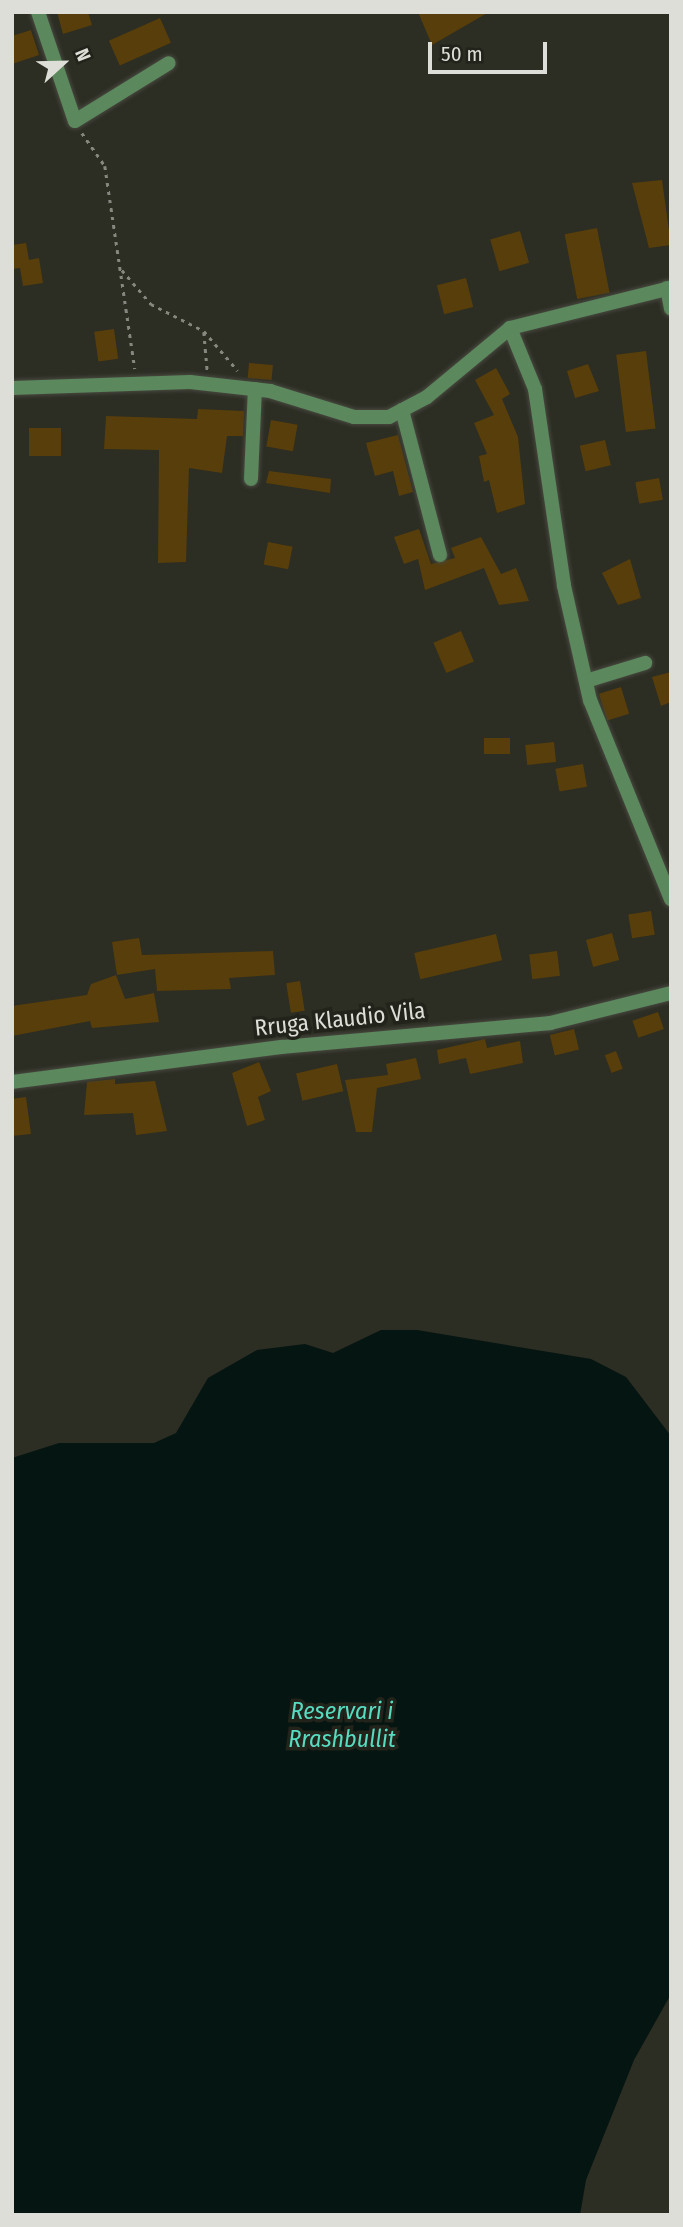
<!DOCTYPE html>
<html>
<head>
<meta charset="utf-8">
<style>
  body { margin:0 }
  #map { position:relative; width:683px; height:2227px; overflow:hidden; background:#2c2d23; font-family:"Fira Sans Condensed",sans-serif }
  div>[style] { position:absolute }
  .water>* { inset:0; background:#051511 }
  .building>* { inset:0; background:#583e0a; transform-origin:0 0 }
  .path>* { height:2.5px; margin-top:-1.25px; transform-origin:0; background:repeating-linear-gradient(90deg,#86877f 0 3.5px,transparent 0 8.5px) }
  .roads { filter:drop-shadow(0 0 2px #484940) drop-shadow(0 0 2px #484940) }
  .minor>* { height:14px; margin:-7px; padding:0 7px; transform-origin:7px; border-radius:7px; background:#5b885d }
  span { translate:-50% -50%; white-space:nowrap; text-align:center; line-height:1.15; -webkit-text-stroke:7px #22231a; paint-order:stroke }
  .street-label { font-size:23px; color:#ddded7 }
  .water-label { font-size:24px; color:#57dcc1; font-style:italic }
  .frame { position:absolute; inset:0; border:14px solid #ddded7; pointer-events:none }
  .north { position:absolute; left:28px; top:28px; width:70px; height:70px; -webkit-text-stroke:5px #22231a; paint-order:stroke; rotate:68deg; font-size:19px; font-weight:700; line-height:28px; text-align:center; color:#ddded7 }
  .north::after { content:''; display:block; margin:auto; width:24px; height:32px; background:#ddded7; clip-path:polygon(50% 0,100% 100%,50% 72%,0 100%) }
  .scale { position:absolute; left:428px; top:42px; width:119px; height:32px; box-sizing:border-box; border:4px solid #ddded7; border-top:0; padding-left:9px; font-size:21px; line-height:24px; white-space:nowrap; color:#ddded7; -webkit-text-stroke:5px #22231a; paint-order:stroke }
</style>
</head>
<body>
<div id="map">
  <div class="water">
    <i style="clip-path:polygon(381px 1330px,417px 1330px,591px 1359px,626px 1377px,671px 1436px,671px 1994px,634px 2060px,586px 2180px,580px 2215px,12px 2215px,12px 1458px,59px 1443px,154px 1443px,176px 1433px,208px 1378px,257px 1350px,305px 1344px,333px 1353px)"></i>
  </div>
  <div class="building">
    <i style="clip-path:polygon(57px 12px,88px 12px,92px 25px,63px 34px)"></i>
    <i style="clip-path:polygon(418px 12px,489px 12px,432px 45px)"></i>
    <i style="left:160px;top:18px;width:27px;height:56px;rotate:66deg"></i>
    <i style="clip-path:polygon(31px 30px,39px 55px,12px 64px,12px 36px)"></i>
    <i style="clip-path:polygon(662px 180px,671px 245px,649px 248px,632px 183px)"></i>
    <i style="left:597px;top:228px;width:66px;height:33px;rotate:79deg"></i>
    <i style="left:520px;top:231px;width:33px;height:31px;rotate:74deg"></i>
    <i style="clip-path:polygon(26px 243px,29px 260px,39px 258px,43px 283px,23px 286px,20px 268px,12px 269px,12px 245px)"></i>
    <i style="left:466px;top:278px;width:30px;height:30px;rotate:76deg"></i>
    <i style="left:114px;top:329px;width:30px;height:20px;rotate:82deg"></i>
    <i style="left:646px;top:351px;width:78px;height:30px;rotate:83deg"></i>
    <i style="left:249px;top:363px;width:24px;height:15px;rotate:5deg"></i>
    <i style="clip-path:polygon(588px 364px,599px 391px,575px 398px,567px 371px)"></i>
    <i style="clip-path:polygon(496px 368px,510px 394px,502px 399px,518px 437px,525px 504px,497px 513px,489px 480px,484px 482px,479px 456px,487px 454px,474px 423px,494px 415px,475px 380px)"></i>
    <i style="clip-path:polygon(198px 409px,244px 411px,243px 436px,227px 436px,222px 473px,189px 468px,186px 562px,158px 563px,159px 450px,104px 449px,106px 416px,197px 419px)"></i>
    <i style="left:271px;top:420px;width:27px;height:27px;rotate:10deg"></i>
    <i style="left:61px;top:428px;width:28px;height:32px;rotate:90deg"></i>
    <i style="clip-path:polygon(398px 435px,413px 492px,399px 496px,393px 471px,375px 476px,366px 443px)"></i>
    <i style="left:605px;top:440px;width:26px;height:26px;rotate:77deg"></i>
    <i style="clip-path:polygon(269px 471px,331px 479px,330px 493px,266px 483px)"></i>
    <i style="left:659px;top:478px;width:22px;height:24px;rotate:80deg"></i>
    <i style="clip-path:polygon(419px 529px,431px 564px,455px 558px,451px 548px,481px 537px,501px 574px,516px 568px,529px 601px,499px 605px,484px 568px,425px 590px,418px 559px,404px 564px,394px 537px)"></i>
    <i style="left:268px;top:542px;width:25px;height:23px;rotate:11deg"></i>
    <i style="clip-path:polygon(630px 559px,641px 598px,618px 605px,602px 573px)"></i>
    <i style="left:461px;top:631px;width:33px;height:30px;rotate:67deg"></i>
    <i style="clip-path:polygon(671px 672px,671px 702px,661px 706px,652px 677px)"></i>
    <i style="left:621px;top:687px;width:28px;height:23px;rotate:73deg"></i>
    <i style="left:484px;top:738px;width:26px;height:16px"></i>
    <i style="left:554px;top:742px;width:20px;height:29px;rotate:84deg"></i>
    <i style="left:583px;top:764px;width:23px;height:28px;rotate:80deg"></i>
    <i style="left:651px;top:911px;width:24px;height:23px;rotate:81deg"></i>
    <i style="left:612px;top:933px;width:28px;height:27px;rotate:75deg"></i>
    <i style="left:496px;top:934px;width:27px;height:84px;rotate:77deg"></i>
    <i style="clip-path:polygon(139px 938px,142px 955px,273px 951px,275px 975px,229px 978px,231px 989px,157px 991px,155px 969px,117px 975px,112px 942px)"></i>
    <i style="left:557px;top:951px;width:25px;height:28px;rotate:83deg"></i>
    <i style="clip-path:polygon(116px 975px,125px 999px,154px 993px,159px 1022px,92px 1028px,90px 1021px,12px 1036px,12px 1006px,87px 995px,91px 984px)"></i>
    <i style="left:300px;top:981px;width:30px;height:14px;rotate:81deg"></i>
    <i style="left:658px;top:1012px;width:18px;height:27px;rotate:71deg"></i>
    <i style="left:574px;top:1029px;width:21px;height:25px;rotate:76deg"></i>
    <i style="clip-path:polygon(485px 1039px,487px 1048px,520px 1041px,523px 1063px,470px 1074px,466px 1058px,439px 1064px,437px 1050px)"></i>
    <i style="left:616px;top:1051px;width:19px;height:12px;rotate:69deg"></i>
    <i style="clip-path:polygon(416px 1058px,421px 1079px,377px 1088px,372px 1132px,356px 1132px,345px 1080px,388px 1075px,386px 1064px)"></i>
    <i style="clip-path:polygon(259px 1062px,271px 1091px,258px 1097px,265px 1120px,247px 1126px,232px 1073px)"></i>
    <i style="left:337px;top:1064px;width:28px;height:42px;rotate:77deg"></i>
    <i style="clip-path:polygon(115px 1079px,115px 1084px,155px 1081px,167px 1131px,136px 1135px,133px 1113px,84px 1115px,87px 1082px)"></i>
    <i style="clip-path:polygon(26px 1097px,31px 1134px,12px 1136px,12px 1099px)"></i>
  </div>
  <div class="path">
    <i style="left:82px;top:133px;width:40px;rotate:55.1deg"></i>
    <i style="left:105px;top:166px;width:205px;rotate:81.6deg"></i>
    <i style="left:122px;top:270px;width:45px;rotate:49.5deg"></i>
    <i style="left:151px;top:304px;width:59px;rotate:27deg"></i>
    <i style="left:204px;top:331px;width:52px;rotate:49.6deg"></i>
    <i style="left:204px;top:332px;width:38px;rotate:85deg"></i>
  </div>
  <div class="roads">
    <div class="minor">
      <i style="left:38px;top:12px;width:115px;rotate:71.3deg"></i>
      <i style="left:75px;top:121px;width:110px;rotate:-31.7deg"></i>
      <i style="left:667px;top:288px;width:21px;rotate:79deg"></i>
      <i style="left:510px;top:328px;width:66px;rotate:67.7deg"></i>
      <i style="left:535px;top:389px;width:199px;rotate:81.6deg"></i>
      <i style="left:564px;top:586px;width:117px;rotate:77.2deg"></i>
      <i style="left:590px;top:700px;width:215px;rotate:67.9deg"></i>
      <i style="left:12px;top:388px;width:178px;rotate:-1.9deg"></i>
      <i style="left:190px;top:382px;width:81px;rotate:6.4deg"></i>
      <i style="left:270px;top:391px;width:88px;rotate:17.2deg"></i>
      <i style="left:354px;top:417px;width:35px"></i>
      <i style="left:389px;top:417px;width:43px;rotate:-27.8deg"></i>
      <i style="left:427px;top:397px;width:108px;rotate:-39.7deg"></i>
      <i style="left:510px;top:328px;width:166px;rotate:-14deg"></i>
      <i style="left:402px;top:410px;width:150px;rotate:75.3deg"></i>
      <i style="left:251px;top:479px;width:90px;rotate:-87.5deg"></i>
      <i style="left:586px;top:681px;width:62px;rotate:-17deg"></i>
      <i style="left:12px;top:1082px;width:272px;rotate:-7.4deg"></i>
      <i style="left:282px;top:1047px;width:269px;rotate:-5.1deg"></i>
      <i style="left:550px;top:1023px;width:125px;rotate:-13.9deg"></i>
    </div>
  </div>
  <div class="street-label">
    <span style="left:340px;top:1019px;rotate:-6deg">Rruga Klaudio Vila</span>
  </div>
  <div class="water-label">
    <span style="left:342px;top:1726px">Reservari i<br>Rrashbullit</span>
  </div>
  <div class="frame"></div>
  <div class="north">N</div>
  <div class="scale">50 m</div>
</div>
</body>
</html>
